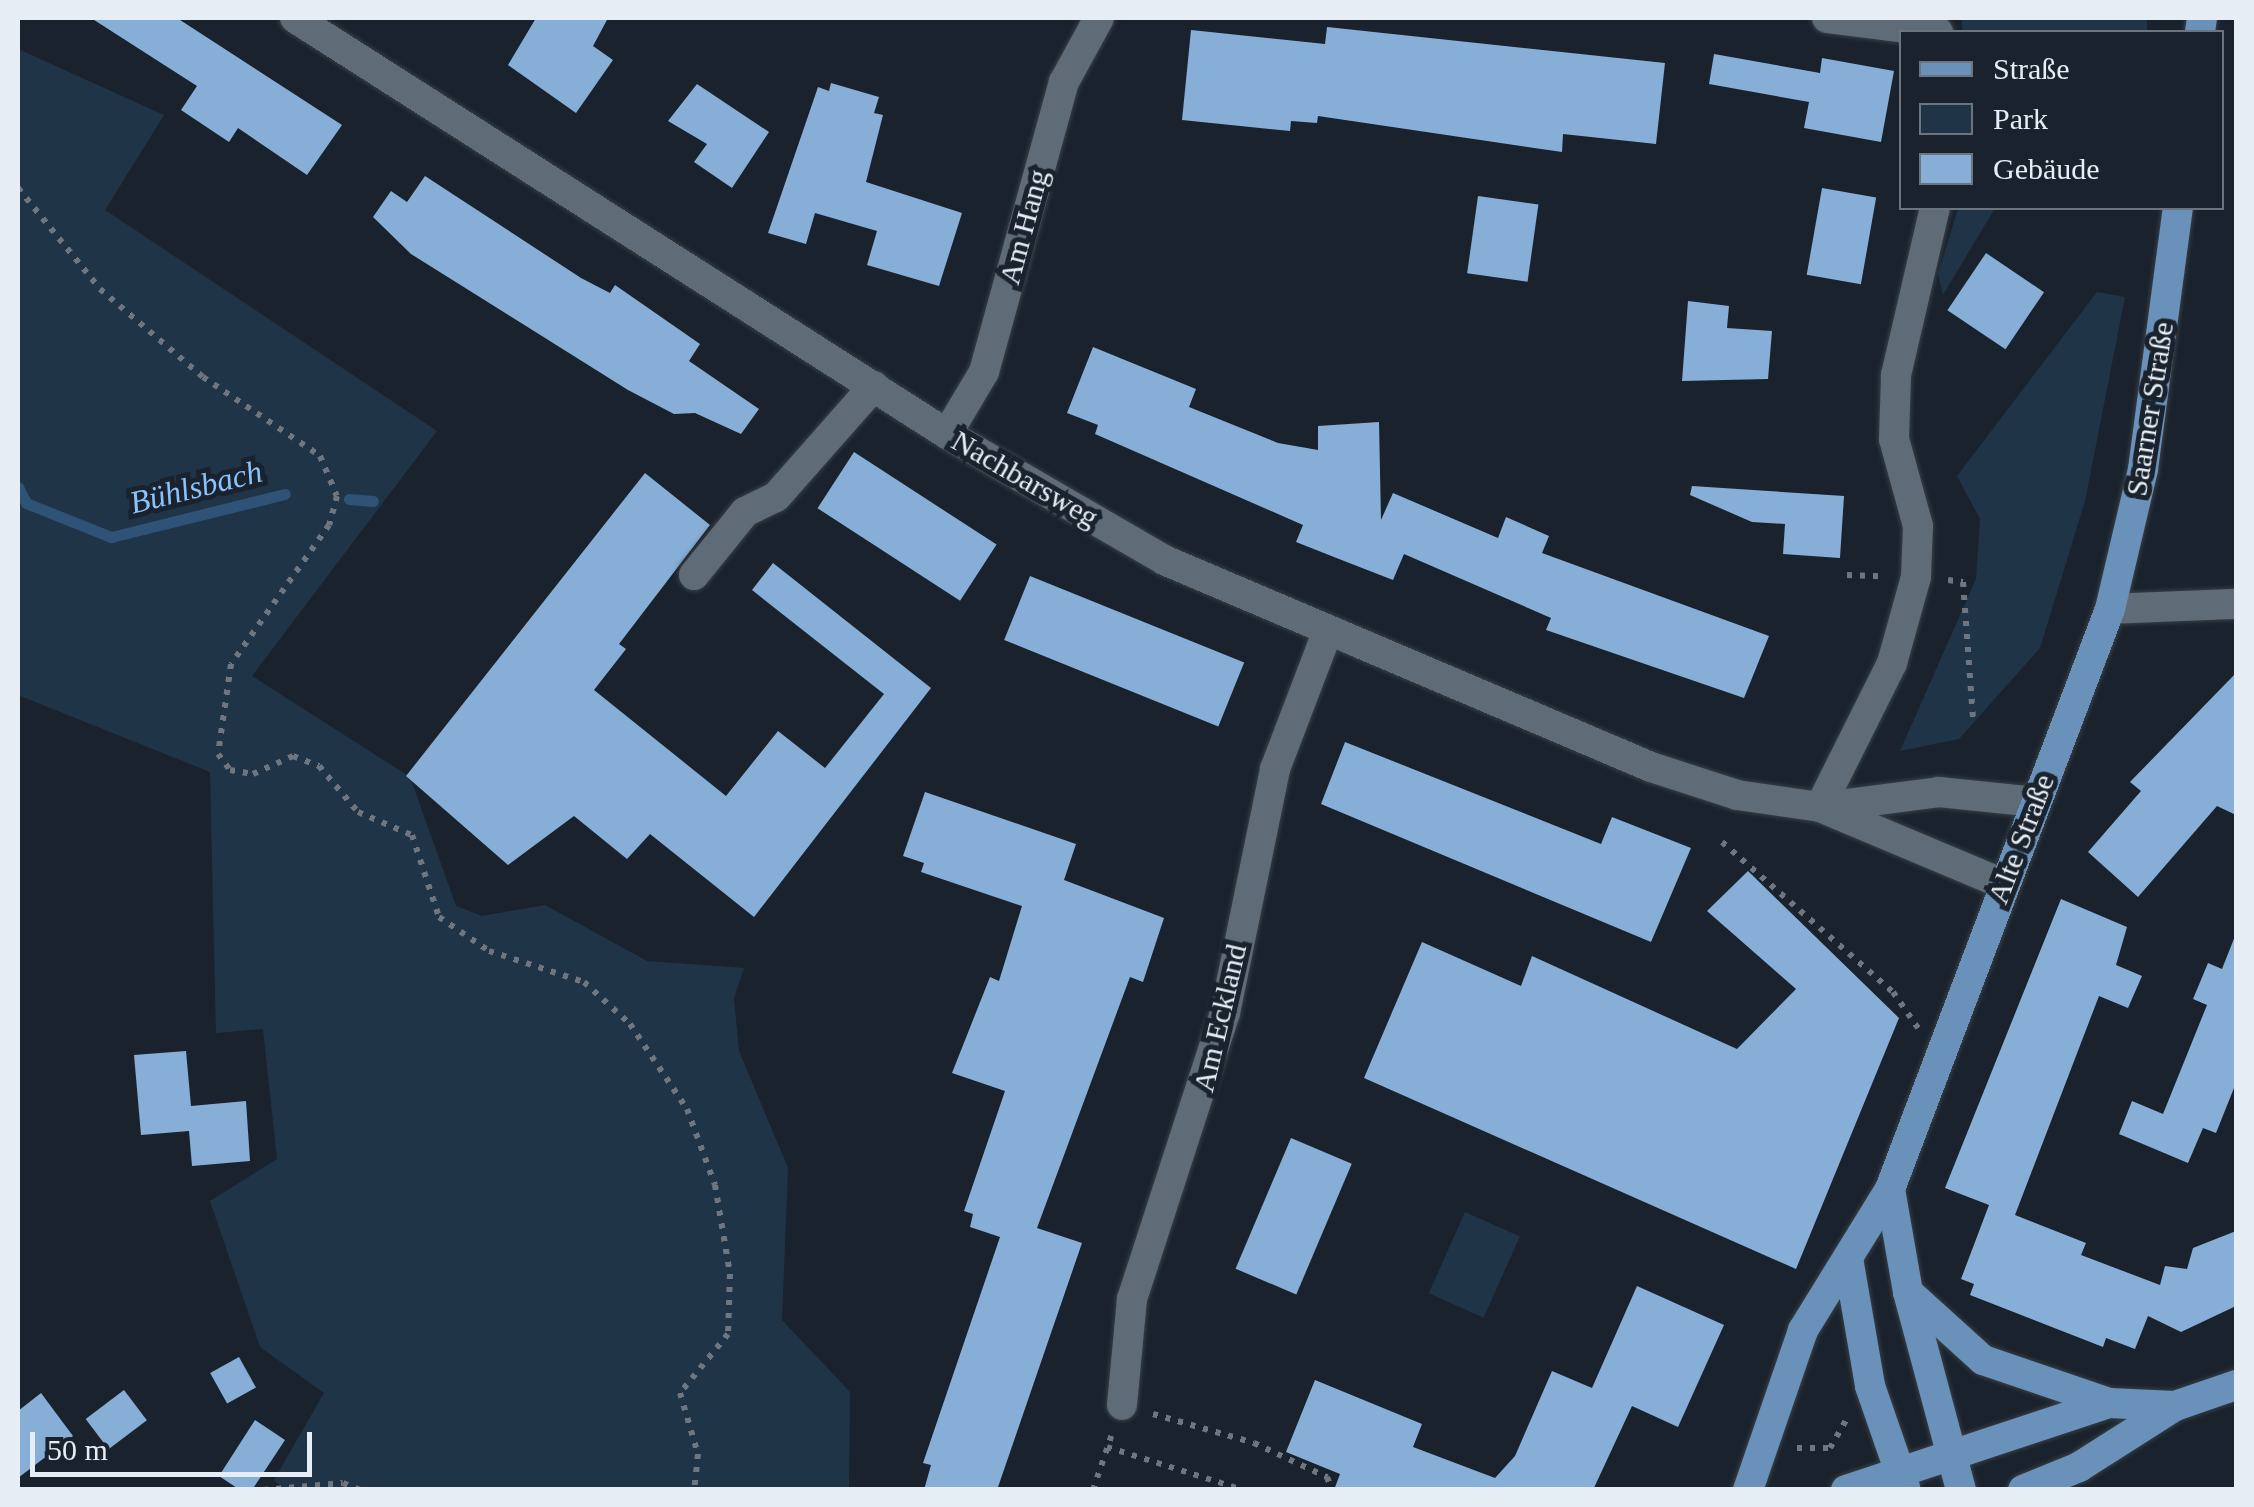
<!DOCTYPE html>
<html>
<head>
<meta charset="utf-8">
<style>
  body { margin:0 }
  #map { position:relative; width:2254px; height:1507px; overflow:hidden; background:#1a232d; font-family:Georgia,serif }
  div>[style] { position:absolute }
  .green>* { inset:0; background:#203448; transform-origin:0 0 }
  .stream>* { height:11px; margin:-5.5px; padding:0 5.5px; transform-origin:5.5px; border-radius:5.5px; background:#2e5377 }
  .building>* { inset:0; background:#87aed7; transform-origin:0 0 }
  .path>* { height:6px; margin-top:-3px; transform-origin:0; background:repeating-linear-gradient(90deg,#6f767f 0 5px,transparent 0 13px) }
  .roads { filter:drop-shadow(0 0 2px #373e46) drop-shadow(0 0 2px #373e46) }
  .minor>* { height:30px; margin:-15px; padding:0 15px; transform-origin:15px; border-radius:15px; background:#5f6b76 }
  .major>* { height:30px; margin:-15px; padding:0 15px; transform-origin:15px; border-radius:15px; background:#6a91b9 }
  span { translate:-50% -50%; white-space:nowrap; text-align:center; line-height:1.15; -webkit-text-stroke:10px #1a232d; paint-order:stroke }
  .street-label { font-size:30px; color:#e7edf4 }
  .water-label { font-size:32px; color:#89c3fe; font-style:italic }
  .frame { position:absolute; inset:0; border:20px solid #e7edf4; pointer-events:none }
  .legend { position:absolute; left:1899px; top:30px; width:325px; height:180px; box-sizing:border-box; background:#1a232d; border:2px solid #6c747d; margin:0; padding:12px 18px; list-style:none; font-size:30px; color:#e7edf4 }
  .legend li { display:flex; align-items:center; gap:20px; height:50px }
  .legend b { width:50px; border:2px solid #6c747d }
  .scale { position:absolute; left:30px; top:1432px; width:282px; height:45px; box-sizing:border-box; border:5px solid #e7edf4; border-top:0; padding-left:12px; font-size:30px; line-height:35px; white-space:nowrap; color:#e7edf4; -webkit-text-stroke:8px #1a232d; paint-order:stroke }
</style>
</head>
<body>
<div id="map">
  <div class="green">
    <i style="left:1962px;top:18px;width:185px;height:27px"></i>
    <i style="clip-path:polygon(18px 49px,164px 115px,105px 210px,437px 431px,252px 676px,410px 777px,456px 906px,482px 916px,545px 905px,647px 961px,744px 968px,734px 998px,739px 1051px,788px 1168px,782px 1320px,850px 1392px,849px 1489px,285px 1490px,274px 1480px,324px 1393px,260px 1347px,210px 1201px,277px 1159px,263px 1029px,216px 1033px,210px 772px,18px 695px)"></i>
    <i style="clip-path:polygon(1958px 208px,1995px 208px,1943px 295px,1938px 274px)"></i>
    <i style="clip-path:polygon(2097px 292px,2125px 297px,2085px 501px,2040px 648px,1959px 739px,1900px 751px,1976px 579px,1980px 519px,1957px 476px)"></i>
    <i style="left:1465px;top:1212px;width:60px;height:89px;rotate:24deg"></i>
  </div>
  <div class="stream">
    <i style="left:18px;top:487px;width:18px;rotate:63deg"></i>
    <i style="left:26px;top:503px;width:92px;rotate:21.8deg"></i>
    <i style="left:111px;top:537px;width:179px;rotate:-13.9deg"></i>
    <i style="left:349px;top:499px;width:24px;rotate:5deg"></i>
  </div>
  <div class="building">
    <i style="clip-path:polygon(91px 18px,177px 18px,342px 125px,307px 175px,238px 128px,229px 142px,181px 110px,197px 86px)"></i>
    <i style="clip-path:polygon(536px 18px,608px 18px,593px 46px,613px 60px,576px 113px,508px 65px)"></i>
    <i style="clip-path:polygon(1327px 27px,1665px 63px,1656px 144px,1563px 134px,1562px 152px,1318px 116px,1317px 123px,1291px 121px,1290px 131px,1182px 120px,1191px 30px,1325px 44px)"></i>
    <i style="clip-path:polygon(1714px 54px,1820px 73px,1822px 58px,1894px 71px,1881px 142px,1804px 128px,1809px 102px,1709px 84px)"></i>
    <i style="clip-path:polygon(831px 83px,879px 97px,874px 113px,883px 115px,866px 182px,962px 213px,939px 286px,867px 265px,877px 231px,815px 213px,806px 244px,768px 233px,818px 87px,829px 91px)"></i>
    <i style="clip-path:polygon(697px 84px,769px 132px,732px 188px,694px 162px,707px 144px,668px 121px)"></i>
    <i style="clip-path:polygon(425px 176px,581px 278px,610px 293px,615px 285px,700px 344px,689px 361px,759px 409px,741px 434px,695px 413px,674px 414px,628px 390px,411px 254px,373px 217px,391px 191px,407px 202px)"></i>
    <i style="left:1822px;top:188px;width:55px;height:88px;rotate:10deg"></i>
    <i style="left:1478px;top:196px;width:61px;height:78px;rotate:8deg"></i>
    <i style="left:1986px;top:253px;width:70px;height:69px;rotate:34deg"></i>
    <i style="clip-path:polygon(1688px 301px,1729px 306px,1727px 328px,1772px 331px,1768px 379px,1682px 381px)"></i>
    <i style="clip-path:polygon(1093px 347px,1196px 389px,1189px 407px,1278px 443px,1318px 450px,1318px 426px,1379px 422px,1381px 520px,1393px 493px,1498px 538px,1506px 517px,1549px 536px,1542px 553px,1769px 636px,1744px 698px,1546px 630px,1551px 618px,1404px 554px,1393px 580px,1339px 559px,1296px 542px,1303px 525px,1095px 434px,1098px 425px,1067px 413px)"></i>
    <i style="left:854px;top:452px;width:170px;height:67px;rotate:33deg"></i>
    <i style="clip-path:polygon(645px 473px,710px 525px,619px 644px,626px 649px,594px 690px,726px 796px,778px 731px,825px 768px,884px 694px,752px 590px,773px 563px,931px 688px,754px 917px,650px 834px,627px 859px,574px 816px,508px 865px,406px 776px)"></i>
    <i style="clip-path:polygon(1692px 486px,1844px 496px,1840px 558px,1783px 554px,1785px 524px,1752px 522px,1690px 495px)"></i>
    <i style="left:1030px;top:576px;width:231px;height:69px;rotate:22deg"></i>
    <i style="clip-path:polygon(2236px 673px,2236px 815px,2217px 806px,2138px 897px,2088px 852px,2141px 791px,2130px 782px)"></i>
    <i style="clip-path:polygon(1345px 742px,1601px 844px,1612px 817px,1691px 848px,1651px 942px,1321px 804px)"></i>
    <i style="clip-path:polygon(925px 792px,1076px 844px,1064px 880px,1164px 918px,1143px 982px,1130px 977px,1037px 1228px,1082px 1243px,997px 1490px,924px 1490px,931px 1465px,923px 1463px,1000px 1237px,970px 1227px,973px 1214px,964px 1211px,1005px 1091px,952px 1073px,990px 977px,999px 981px,1022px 906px,921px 872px,924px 863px,903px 856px)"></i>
    <i style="clip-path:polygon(1748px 871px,1899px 1018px,1796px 1269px,1364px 1078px,1422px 942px,1521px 986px,1532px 956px,1737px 1049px,1796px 989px,1707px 911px)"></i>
    <i style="clip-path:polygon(2061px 899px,2127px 927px,2116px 965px,2142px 976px,2128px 1008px,2099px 996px,2015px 1215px,2086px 1243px,2081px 1255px,2160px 1285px,2165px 1266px,2187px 1269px,2193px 1248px,2236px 1231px,2236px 1306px,2181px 1332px,2148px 1316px,2135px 1349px,2106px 1338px,2103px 1347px,1970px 1295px,1974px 1284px,1961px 1279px,1989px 1205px,1945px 1188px)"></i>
    <i style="clip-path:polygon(2235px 936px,2236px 1083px,2216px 1133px,2203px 1128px,2188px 1163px,2119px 1134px,2132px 1101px,2163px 1114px,2207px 1005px,2193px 999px,2208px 963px,2222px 969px)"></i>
    <i style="clip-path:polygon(186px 1051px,191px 1106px,246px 1101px,250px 1161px,192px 1166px,189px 1131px,141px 1135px,134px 1055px)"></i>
    <i style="left:1291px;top:1138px;width:66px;height:142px;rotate:23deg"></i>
    <i style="clip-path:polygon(1637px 1286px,1724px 1325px,1678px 1427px,1632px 1406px,1593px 1490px,1334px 1490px,1340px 1474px,1286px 1452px,1315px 1380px,1422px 1424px,1413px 1447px,1495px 1478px,1515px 1456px,1552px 1371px,1592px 1388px)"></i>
    <i style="left:239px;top:1357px;width:35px;height:33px;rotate:61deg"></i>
    <i style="left:124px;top:1390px;width:38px;height:48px;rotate:53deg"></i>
    <i style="clip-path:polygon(41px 1393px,73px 1436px,18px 1478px,18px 1411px)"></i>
    <i style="clip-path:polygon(255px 1420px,285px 1440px,252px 1490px,240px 1490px,219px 1476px)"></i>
  </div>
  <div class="path">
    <i style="left:18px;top:188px;width:130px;rotate:50.9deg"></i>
    <i style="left:100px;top:289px;width:135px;rotate:40.5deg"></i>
    <i style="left:203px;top:377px;width:141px;rotate:34deg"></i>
    <i style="left:320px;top:456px;width:43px;rotate:67deg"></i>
    <i style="left:337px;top:496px;width:30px;rotate:105deg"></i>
    <i style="left:329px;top:525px;width:170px;rotate:125.2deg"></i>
    <i style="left:231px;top:664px;width:91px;rotate:98.2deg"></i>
    <i style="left:218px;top:754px;width:20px;rotate:53deg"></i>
    <i style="left:230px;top:770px;width:23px;rotate:10deg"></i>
    <i style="left:253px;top:774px;width:44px;rotate:-24.2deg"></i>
    <i style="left:293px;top:756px;width:28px;rotate:21deg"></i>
    <i style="left:319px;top:766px;width:60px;rotate:49.7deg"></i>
    <i style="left:358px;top:812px;width:59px;rotate:23.1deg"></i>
    <i style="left:412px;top:835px;width:86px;rotate:71.8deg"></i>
    <i style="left:439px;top:917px;width:60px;rotate:34.2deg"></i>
    <i style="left:489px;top:951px;width:100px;rotate:18.1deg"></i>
    <i style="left:584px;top:982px;width:62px;rotate:42.4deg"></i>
    <i style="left:630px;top:1024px;width:102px;rotate:56.2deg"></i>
    <i style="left:687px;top:1109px;width:81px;rotate:69.8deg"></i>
    <i style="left:715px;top:1185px;width:90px;rotate:80.4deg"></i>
    <i style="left:730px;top:1274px;width:60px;rotate:91.9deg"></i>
    <i style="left:728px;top:1334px;width:76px;rotate:129.1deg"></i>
    <i style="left:680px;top:1393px;width:64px;rotate:73.6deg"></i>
    <i style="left:698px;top:1454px;width:36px;rotate:96deg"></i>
    <i style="left:1847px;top:575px;width:34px;rotate:2deg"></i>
    <i style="left:1948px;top:580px;width:15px;rotate:8deg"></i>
    <i style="left:1963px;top:582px;width:137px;rotate:85.8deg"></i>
    <i style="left:1722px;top:842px;width:227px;rotate:41.3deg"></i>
    <i style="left:1893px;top:992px;width:44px;rotate:55.2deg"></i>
    <i style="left:1153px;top:1414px;width:105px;rotate:16deg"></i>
    <i style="left:1254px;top:1443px;width:81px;rotate:25deg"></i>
    <i style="left:1327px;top:1477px;width:14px;rotate:69deg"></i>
    <i style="left:1107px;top:1447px;width:143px;rotate:17.5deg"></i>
    <i style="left:1797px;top:1448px;width:33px"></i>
    <i style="left:1830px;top:1448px;width:34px;rotate:-60deg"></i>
    <i style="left:263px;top:1490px;width:80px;rotate:-5deg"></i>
    <i style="left:343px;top:1483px;width:18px;rotate:22deg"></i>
    <i style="left:1093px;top:1490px;width:59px;rotate:-71.3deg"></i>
  </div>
  <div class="roads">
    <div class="minor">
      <i style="left:295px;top:18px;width:773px;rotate:32.54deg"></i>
      <i style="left:947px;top:434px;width:251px;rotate:30.1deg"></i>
      <i style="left:1164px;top:560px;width:529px;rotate:23.03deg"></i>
      <i style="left:1651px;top:767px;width:90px;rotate:18deg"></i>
      <i style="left:1737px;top:795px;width:84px;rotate:8.2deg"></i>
      <i style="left:1820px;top:807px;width:199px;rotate:22.8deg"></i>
      <i style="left:1827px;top:18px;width:112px;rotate:7.2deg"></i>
      <i style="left:947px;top:434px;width:72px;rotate:-59.2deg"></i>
      <i style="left:984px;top:372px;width:301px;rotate:-74.6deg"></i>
      <i style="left:1064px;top:82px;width:73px;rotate:-61.3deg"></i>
      <i style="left:694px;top:575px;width:81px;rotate:-51deg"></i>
      <i style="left:745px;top:512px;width:34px;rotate:-26deg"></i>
      <i style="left:776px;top:497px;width:148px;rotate:-48.6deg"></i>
      <i style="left:2110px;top:609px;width:126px;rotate:-2.3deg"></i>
      <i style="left:1820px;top:807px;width:161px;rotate:-63.4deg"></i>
      <i style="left:1892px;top:663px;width:89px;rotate:-74.4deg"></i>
      <i style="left:1916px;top:577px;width:51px;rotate:-87.8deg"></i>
      <i style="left:1918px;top:526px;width:90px;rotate:-105.4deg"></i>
      <i style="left:1894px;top:439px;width:64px;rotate:-88.2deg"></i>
      <i style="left:1896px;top:375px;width:171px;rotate:-76.9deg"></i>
      <i style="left:1824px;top:807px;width:116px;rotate:-7.4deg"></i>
      <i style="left:1939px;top:792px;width:97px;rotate:5.9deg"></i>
      <i style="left:1122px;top:1405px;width:106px;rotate:-84.6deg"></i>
      <i style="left:1132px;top:1299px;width:301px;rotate:-72deg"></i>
      <i style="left:1225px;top:1013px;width:249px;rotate:-78.4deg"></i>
      <i style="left:1275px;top:769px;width:146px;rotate:-69.1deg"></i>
    </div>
    <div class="major">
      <i style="left:2200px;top:32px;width:14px;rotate:-82deg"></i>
      <i style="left:1890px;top:1189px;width:105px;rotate:80.1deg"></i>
      <i style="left:1908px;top:1292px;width:205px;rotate:75deg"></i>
      <i style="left:1848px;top:1258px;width:130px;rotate:80.2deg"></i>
      <i style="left:1870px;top:1386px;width:107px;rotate:70.9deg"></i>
      <i style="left:1908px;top:1292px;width:101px;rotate:42.2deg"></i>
      <i style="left:1983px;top:1360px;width:133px;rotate:18.8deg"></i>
      <i style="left:1748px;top:1490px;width:169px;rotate:-71deg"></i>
      <i style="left:1803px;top:1330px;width:166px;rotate:-58.3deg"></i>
      <i style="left:1890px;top:1189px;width:620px;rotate:-69.23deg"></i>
      <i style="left:2110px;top:609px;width:144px;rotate:-76.7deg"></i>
      <i style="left:2143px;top:469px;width:263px;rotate:-82.4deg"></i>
      <i style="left:1846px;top:1490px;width:277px;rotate:-18.3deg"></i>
      <i style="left:2109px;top:1403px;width:66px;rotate:2.6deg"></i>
      <i style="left:2023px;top:1490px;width:61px;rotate:-22.3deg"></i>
      <i style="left:2079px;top:1467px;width:114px;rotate:-32.4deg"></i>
      <i style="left:2175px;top:1406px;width:65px;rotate:-19deg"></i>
    </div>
  </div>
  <div class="street-label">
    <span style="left:1024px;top:227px;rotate:-75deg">Am Hang</span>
    <span style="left:2150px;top:409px;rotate:-81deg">Saarner Straße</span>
    <span style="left:1025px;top:479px;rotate:30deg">Nachbarsweg</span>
    <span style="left:2021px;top:839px;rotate:-69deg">Alte Straße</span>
    <span style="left:1220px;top:1018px;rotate:-77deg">Am Eckland</span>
  </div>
  <div class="water-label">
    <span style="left:196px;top:487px;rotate:-14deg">Bühlsbach</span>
  </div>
  <div class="frame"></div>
  <ul class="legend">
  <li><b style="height:12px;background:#6a91b9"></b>Straße</li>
  <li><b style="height:28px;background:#203448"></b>Park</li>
  <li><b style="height:28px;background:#87aed7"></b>Gebäude</li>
  </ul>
  <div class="scale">50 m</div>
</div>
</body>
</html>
